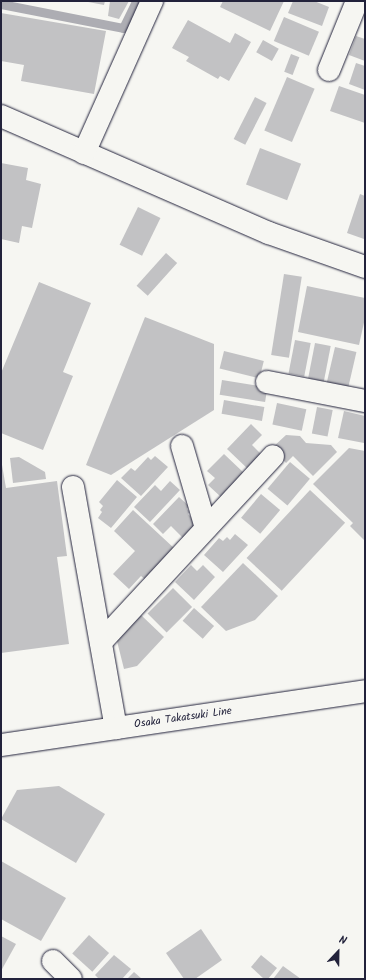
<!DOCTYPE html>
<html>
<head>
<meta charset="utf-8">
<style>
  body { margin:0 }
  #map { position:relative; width:366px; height:980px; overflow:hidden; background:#f6f6f2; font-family:Kalam,sans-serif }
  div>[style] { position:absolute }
  .stream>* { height:9px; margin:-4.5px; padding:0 4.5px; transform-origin:4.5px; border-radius:4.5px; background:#adadb3 }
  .building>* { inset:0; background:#c2c2c4; transform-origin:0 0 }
  .roads { filter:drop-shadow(0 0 1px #22223b) drop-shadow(0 0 1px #22223b) }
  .minor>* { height:22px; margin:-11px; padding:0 11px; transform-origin:11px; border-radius:11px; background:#f6f6f2 }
  .major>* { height:22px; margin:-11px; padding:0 11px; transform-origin:11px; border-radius:11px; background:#f6f6f2 }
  span { translate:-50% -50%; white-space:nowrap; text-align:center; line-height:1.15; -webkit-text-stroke:3px #f6f6f2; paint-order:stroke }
  .street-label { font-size:11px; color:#22223b }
  .frame { position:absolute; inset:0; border:2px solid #22223b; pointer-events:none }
  .north { position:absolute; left:318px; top:932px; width:40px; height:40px; -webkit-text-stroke:3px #f6f6f2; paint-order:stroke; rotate:22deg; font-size:11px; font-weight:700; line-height:16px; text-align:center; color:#22223b }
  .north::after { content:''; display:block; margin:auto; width:14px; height:18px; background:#22223b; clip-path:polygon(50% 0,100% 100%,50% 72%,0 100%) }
</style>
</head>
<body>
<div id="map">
  <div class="stream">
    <i style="left:1px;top:4px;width:124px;rotate:11.1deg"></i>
    <i style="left:123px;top:28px;width:30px;rotate:-64deg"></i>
  </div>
  <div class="building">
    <i style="clip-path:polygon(83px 1px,105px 1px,104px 5px)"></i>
    <i style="clip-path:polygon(110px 1px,129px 1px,119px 19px,108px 16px)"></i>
    <i style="clip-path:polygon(223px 1px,284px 1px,270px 31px,220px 7px)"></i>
    <i style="clip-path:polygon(293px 1px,314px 1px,329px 7px,322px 26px,288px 13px)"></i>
    <i style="clip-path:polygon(1px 13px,106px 31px,94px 94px,21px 81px,24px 65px,1px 61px)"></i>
    <i style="left:284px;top:17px;width:38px;height:26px;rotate:23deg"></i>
    <i style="clip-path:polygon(188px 20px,230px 43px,235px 33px,251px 42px,229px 81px,220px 76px,218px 79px,186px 61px,189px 57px,172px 48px)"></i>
    <i style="clip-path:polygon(356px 36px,365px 39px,365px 61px,349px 55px)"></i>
    <i style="left:263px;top:40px;width:18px;height:14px;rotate:29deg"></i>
    <i style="left:291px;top:54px;width:9px;height:19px;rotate:21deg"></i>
    <i style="clip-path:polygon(356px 63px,365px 66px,365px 90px,349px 84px)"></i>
    <i style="left:287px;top:77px;width:30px;height:58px;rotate:23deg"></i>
    <i style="clip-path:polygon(339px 86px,365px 95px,365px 123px,330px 111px)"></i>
    <i style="left:255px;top:97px;width:13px;height:47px;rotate:27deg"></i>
    <i style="left:260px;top:148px;width:44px;height:39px;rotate:21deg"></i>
    <i style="clip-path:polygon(1px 163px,28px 168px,26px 180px,41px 184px,32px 228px,22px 226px,19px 243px,1px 239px)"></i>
    <i style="clip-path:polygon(360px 194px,365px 196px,364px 239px,347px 233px)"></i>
    <i style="left:138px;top:207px;width:25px;height:42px;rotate:26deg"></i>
    <i style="left:166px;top:253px;width:15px;height:44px;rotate:42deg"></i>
    <i style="left:284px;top:274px;width:18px;height:82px;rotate:9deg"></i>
    <i style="clip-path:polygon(39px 282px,91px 303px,63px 372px,73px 376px,43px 450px,1px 433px,1px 373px)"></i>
    <i style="clip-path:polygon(307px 286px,365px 298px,365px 318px,359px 345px,298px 332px)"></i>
    <i style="clip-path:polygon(145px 317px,214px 344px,214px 410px,111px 475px,86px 465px)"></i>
    <i style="left:295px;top:340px;width:16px;height:34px;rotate:11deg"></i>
    <i style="left:315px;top:343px;width:16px;height:36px;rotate:11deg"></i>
    <i style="left:335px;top:347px;width:22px;height:38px;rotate:13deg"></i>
    <i style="left:224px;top:351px;width:41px;height:18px;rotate:14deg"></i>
    <i style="left:222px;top:380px;width:46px;height:15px;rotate:9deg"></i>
    <i style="left:224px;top:400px;width:41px;height:14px;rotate:10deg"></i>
    <i style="left:277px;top:403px;width:30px;height:22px;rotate:12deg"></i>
    <i style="left:317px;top:407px;width:16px;height:27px;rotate:11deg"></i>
    <i style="clip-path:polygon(344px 411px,365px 416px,364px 443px,338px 438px)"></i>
    <i style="clip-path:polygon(251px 424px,262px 435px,252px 445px,263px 456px,249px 470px,227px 449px)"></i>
    <i style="clip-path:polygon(286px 435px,300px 436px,306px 443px,331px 445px,337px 452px,313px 476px,293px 456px,286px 463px,272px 448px)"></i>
    <i style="clip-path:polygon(349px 448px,365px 451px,365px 541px,350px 526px,353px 523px,313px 484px)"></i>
    <i style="clip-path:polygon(224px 454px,244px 473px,221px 497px,208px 485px,215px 478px,207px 471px)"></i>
    <i style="clip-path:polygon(155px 456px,168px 467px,141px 496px,121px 478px,131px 468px,135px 471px,148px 457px,151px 460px)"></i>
    <i style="clip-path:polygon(19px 457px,45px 472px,46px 479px,13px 483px,10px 458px)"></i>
    <i style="clip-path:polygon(1px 459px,6px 488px,57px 481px,67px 556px,57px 557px,69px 644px,1px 653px)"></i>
    <i style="left:290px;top:462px;width:26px;height:35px;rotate:40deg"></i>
    <i style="clip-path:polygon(117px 480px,137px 497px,111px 528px,98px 518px,102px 512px,100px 510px,103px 506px,99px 502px)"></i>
    <i style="clip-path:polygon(170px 481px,180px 490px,150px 522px,134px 507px,155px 485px,161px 491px)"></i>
    <i style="left:310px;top:490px;width:48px;height:93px;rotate:43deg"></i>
    <i style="left:261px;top:494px;width:25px;height:31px;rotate:40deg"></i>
    <i style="clip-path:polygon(179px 497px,189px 506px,187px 509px,190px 512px,188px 514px,198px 524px,183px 538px,171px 526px,163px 534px,153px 524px)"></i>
    <i style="clip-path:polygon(133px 510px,175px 549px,146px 580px,141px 576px,129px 589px,113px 574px,135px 551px,114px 531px)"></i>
    <i style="clip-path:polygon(235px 534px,248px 545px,223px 572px,204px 555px,219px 538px,223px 541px,227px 537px,230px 540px)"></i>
    <i style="clip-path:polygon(243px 563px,278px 596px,255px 620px,226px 631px,201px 607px)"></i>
    <i style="clip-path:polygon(191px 565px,197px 571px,203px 565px,215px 577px,194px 600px,175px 582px)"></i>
    <i style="left:173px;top:588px;width:27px;height:36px;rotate:45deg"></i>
    <i style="left:194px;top:608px;width:27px;height:17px;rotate:42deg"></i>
    <i style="clip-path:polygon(141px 615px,164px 637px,137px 666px,124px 669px,117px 641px)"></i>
    <i style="clip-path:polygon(59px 786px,105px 814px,76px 863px,1px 819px,17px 790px)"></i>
    <i style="clip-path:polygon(1px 861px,66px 898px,41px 941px,1px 919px)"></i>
    <i style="clip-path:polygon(201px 929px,222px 960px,195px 979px,184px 979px,166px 953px)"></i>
    <i style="left:89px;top:935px;width:27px;height:25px;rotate:42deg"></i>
    <i style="clip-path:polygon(1px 936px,16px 944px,1px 971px)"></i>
    <i style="clip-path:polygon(114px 955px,131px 969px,122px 979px,99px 979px,95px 975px)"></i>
    <i style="clip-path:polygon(261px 955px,277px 968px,268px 979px,264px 979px,251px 967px)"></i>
    <i style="clip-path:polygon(283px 966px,301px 979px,273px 979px)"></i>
    <i style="clip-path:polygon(134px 972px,142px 979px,127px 979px)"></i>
  </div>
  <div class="roads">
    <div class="minor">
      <i style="left:329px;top:70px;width:74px;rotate:-67.9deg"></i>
      <i style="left:1px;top:116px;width:292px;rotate:23.6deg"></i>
      <i style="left:269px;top:233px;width:102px;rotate:19.5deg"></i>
      <i style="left:84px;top:153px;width:167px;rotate:-65.9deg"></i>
      <i style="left:267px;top:382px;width:100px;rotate:11deg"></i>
      <i style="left:182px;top:446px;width:85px;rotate:73.7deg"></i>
      <i style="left:73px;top:487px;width:245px;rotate:79.9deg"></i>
      <i style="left:101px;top:642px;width:253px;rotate:-47.2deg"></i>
      <i style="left:53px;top:961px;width:25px;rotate:45deg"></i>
    </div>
    <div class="major">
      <i style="left:1px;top:745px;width:368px;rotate:-8.4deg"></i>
    </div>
  </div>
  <div class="street-label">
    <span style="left:183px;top:718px;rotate:-8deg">Osaka Takatsuki Line</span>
  </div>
  <div class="frame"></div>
  <div class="north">N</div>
</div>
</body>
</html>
